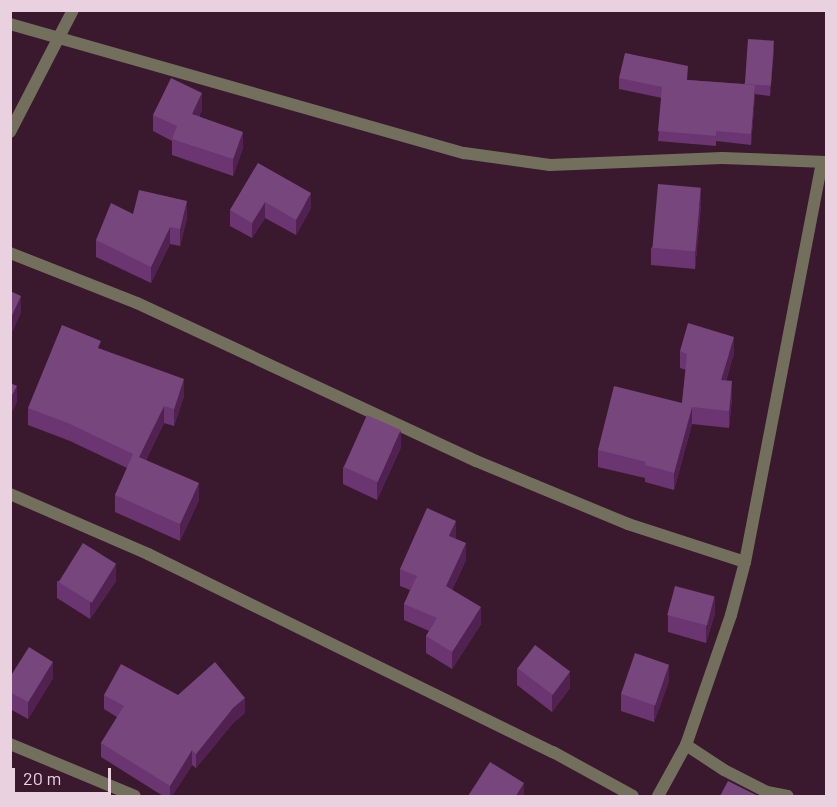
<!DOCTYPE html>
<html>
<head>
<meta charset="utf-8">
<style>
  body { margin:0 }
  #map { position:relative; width:837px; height:807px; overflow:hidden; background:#3a182e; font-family:Barlow,sans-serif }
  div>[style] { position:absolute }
  .street>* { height:12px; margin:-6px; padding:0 6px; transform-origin:6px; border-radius:6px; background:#72705d }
  .wall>* { inset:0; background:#6a3571 }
  .shaded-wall>* { inset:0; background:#512251 }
  .building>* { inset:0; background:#77467d; transform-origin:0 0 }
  span { translate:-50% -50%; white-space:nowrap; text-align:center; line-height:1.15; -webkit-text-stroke:4.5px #3a182e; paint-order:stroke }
  .frame { position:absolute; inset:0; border:12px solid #e9d1df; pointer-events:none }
  .scale { position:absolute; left:12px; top:768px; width:99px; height:27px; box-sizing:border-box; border:3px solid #e9d1df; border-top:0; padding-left:8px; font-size:18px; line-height:21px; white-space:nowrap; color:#e9d1df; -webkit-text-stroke:4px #3a182e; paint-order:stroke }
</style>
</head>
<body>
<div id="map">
  <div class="street">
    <i style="left:10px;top:24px;width:472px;rotate:15.9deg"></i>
    <i style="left:464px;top:153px;width:87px;rotate:7.9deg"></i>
    <i style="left:550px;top:165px;width:172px;rotate:-2.3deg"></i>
    <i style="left:722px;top:158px;width:104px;rotate:2.2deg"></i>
    <i style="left:10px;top:132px;width:137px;rotate:-62.7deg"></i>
    <i style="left:10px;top:253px;width:136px;rotate:21.5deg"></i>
    <i style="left:137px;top:303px;width:374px;rotate:25deg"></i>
    <i style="left:476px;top:461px;width:165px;rotate:22.5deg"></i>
    <i style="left:628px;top:524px;width:123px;rotate:18deg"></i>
    <i style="left:10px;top:494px;width:150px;rotate:23.5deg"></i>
    <i style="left:148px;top:554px;width:451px;rotate:26.1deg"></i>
    <i style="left:553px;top:752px;width:91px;rotate:28.8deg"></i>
    <i style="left:10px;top:744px;width:135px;rotate:22.6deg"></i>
    <i style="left:686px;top:745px;width:45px;rotate:33.3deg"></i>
    <i style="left:724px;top:770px;width:48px;rotate:27.1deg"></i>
    <i style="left:767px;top:792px;width:21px;rotate:11deg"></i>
    <i style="left:658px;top:796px;width:58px;rotate:-61.2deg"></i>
    <i style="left:686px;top:745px;width:138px;rotate:-70.9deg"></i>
    <i style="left:731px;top:615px;width:55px;rotate:-75.2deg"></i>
    <i style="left:745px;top:562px;width:407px;rotate:-79.1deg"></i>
  </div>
  <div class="wall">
    <i style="clip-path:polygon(774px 49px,770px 96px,755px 94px,751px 145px,716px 141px,716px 146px,658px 141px,662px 98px,619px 89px,619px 78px,688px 80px,744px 84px)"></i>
    <i style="clip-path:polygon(202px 110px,199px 116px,243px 148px,233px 176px,172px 155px,172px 141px,153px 131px,153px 115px)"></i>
    <i style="clip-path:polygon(258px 163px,311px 208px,296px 235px,265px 218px,252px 238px,230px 226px,230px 210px)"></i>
    <i style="clip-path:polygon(701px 205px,695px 269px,651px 265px,651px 248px)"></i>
    <i style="clip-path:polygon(133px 214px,187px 218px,180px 246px,170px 244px,151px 283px,96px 257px,96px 240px)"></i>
    <i style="clip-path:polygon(101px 349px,184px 396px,174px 426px,164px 423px,146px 460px,199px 500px,180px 541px,115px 512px,115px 495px,127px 468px,70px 441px,28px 425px,28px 408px)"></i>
    <i style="clip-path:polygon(680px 351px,734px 353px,726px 381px,732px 398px,729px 428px,692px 424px,674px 490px,645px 482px,645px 478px,598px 467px,598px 450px,682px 403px,686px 370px,680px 368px)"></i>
    <i style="clip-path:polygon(401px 447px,377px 500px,343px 484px,343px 467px)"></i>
    <i style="clip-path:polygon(456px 537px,455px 539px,466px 560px,452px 590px,481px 624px,452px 669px,426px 653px,426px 636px,429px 631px,404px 620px,404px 604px,410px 590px,400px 586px,400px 569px)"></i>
    <i style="clip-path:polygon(57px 581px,116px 581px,90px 619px,57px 598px)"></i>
    <i style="clip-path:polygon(715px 613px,706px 643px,668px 632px,668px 615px)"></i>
    <i style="clip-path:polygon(517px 668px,570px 688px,552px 712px,517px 685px)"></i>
    <i style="clip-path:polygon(10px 677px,53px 678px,28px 719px,10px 709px)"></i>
    <i style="clip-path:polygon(669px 681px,654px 722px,621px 711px,621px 694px)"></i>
    <i style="clip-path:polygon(104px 695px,178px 695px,245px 713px,233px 723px,196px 768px,192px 765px,172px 796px,163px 796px,101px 757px,101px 743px,117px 717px,104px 709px)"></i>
  </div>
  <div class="shaded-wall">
    <i style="clip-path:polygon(774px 41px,774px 49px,770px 96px,770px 87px)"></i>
    <i style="clip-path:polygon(755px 85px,755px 96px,751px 145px,751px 134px)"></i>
    <i style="clip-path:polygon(202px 93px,202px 110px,192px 130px,192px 114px)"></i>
    <i style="clip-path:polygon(243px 132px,243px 148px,233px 176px,233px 159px)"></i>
    <i style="clip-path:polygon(701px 188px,701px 205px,695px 269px,695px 252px)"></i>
    <i style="clip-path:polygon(311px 193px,311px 208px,296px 235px,296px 220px)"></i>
    <i style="clip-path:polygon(187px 201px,187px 218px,180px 246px,180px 229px)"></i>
    <i style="clip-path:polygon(265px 202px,265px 218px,252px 238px,252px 223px)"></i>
    <i style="clip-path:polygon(170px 227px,170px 244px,151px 283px,151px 267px)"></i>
    <i style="clip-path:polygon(21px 296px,21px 313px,10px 337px,10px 320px)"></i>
    <i style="clip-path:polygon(734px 337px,734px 353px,721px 397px,721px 380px)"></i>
    <i style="clip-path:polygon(184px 379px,184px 396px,174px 426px,174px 409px)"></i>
    <i style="clip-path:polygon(732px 381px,732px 398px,729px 428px,729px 411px)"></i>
    <i style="clip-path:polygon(17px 386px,17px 402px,10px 416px,10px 399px)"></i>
    <i style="clip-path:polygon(164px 406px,164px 423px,139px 474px,139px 457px)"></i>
    <i style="clip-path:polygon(692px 407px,692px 424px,674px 490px,674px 473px)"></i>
    <i style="clip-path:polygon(401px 430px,401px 447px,377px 500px,377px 483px)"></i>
    <i style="clip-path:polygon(199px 483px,199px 500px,180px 541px,180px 524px)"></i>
    <i style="clip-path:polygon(456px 521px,456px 537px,449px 552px,449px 536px)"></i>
    <i style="clip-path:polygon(466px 543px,466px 560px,446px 603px,446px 586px)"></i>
    <i style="clip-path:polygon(116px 564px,116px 581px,90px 619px,90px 603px)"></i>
    <i style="clip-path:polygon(715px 597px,715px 613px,706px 643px,706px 626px)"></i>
    <i style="clip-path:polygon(481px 607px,481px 624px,452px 669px,452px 652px)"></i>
    <i style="clip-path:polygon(53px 662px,53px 678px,28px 719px,28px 702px)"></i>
    <i style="clip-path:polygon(669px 665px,669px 681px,654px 722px,654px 706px)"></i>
    <i style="clip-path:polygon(570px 671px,570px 688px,552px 712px,552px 695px)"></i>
    <i style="clip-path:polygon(245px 698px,245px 713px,233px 723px,196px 768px,196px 754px,233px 708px)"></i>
    <i style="clip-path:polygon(192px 750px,192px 765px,172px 796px,170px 796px,170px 786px)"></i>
    <i style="clip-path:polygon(524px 783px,524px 796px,516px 796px)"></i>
  </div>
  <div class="building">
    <i style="left:748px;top:39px;width:26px;height:45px;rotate:4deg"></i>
    <i style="clip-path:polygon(625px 53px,688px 66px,687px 80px,755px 85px,751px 134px,716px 131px,716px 136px,658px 131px,662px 87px,619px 78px)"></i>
    <i style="clip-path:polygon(171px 78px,202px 93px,192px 114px,243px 132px,233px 159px,172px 139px,177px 126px,153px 115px)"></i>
    <i style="clip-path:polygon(258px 163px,311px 193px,296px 220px,265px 202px,252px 223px,230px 210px)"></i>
    <i style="left:658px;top:184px;width:43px;height:64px;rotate:5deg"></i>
    <i style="clip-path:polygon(139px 190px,187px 201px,180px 229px,170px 227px,151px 267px,96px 240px,111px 203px,133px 214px)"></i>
    <i style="clip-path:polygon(10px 291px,21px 296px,10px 320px)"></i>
    <i style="clip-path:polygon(688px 323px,734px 337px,721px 380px,732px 381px,729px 411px,692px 407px,674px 473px,645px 465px,646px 462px,598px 450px,614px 386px,682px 403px,687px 354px,680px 351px)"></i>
    <i style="clip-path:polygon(62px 325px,101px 341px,98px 348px,184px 379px,174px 409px,164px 406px,139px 457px,199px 483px,180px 524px,115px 495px,133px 454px,70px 424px,28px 408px)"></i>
    <i style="clip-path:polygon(10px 383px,17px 386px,10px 399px)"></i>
    <i style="left:367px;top:415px;width:37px;height:57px;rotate:24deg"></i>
    <i style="clip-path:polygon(427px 508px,456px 521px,449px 536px,466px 543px,446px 586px,481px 607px,452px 652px,426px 636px,437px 618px,404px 604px,417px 576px,400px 569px)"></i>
    <i style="left:83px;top:543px;width:39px;height:46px;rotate:32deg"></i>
    <i style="left:675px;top:586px;width:41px;height:30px;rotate:15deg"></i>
    <i style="left:535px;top:645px;width:44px;height:29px;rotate:37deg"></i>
    <i style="clip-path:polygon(29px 647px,53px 662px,28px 702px,10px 692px,10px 677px)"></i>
    <i style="left:635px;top:653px;width:36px;height:43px;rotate:19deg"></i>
    <i style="clip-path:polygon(215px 662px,245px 698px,233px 708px,196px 754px,192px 750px,170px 786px,101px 743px,124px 706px,104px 695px,121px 664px,178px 695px)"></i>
    <i style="clip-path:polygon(490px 762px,524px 783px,516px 796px,468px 796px)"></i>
    <i style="clip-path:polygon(728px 781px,758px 796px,720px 796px)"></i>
  </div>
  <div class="frame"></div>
  <div class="scale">20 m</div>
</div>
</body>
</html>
